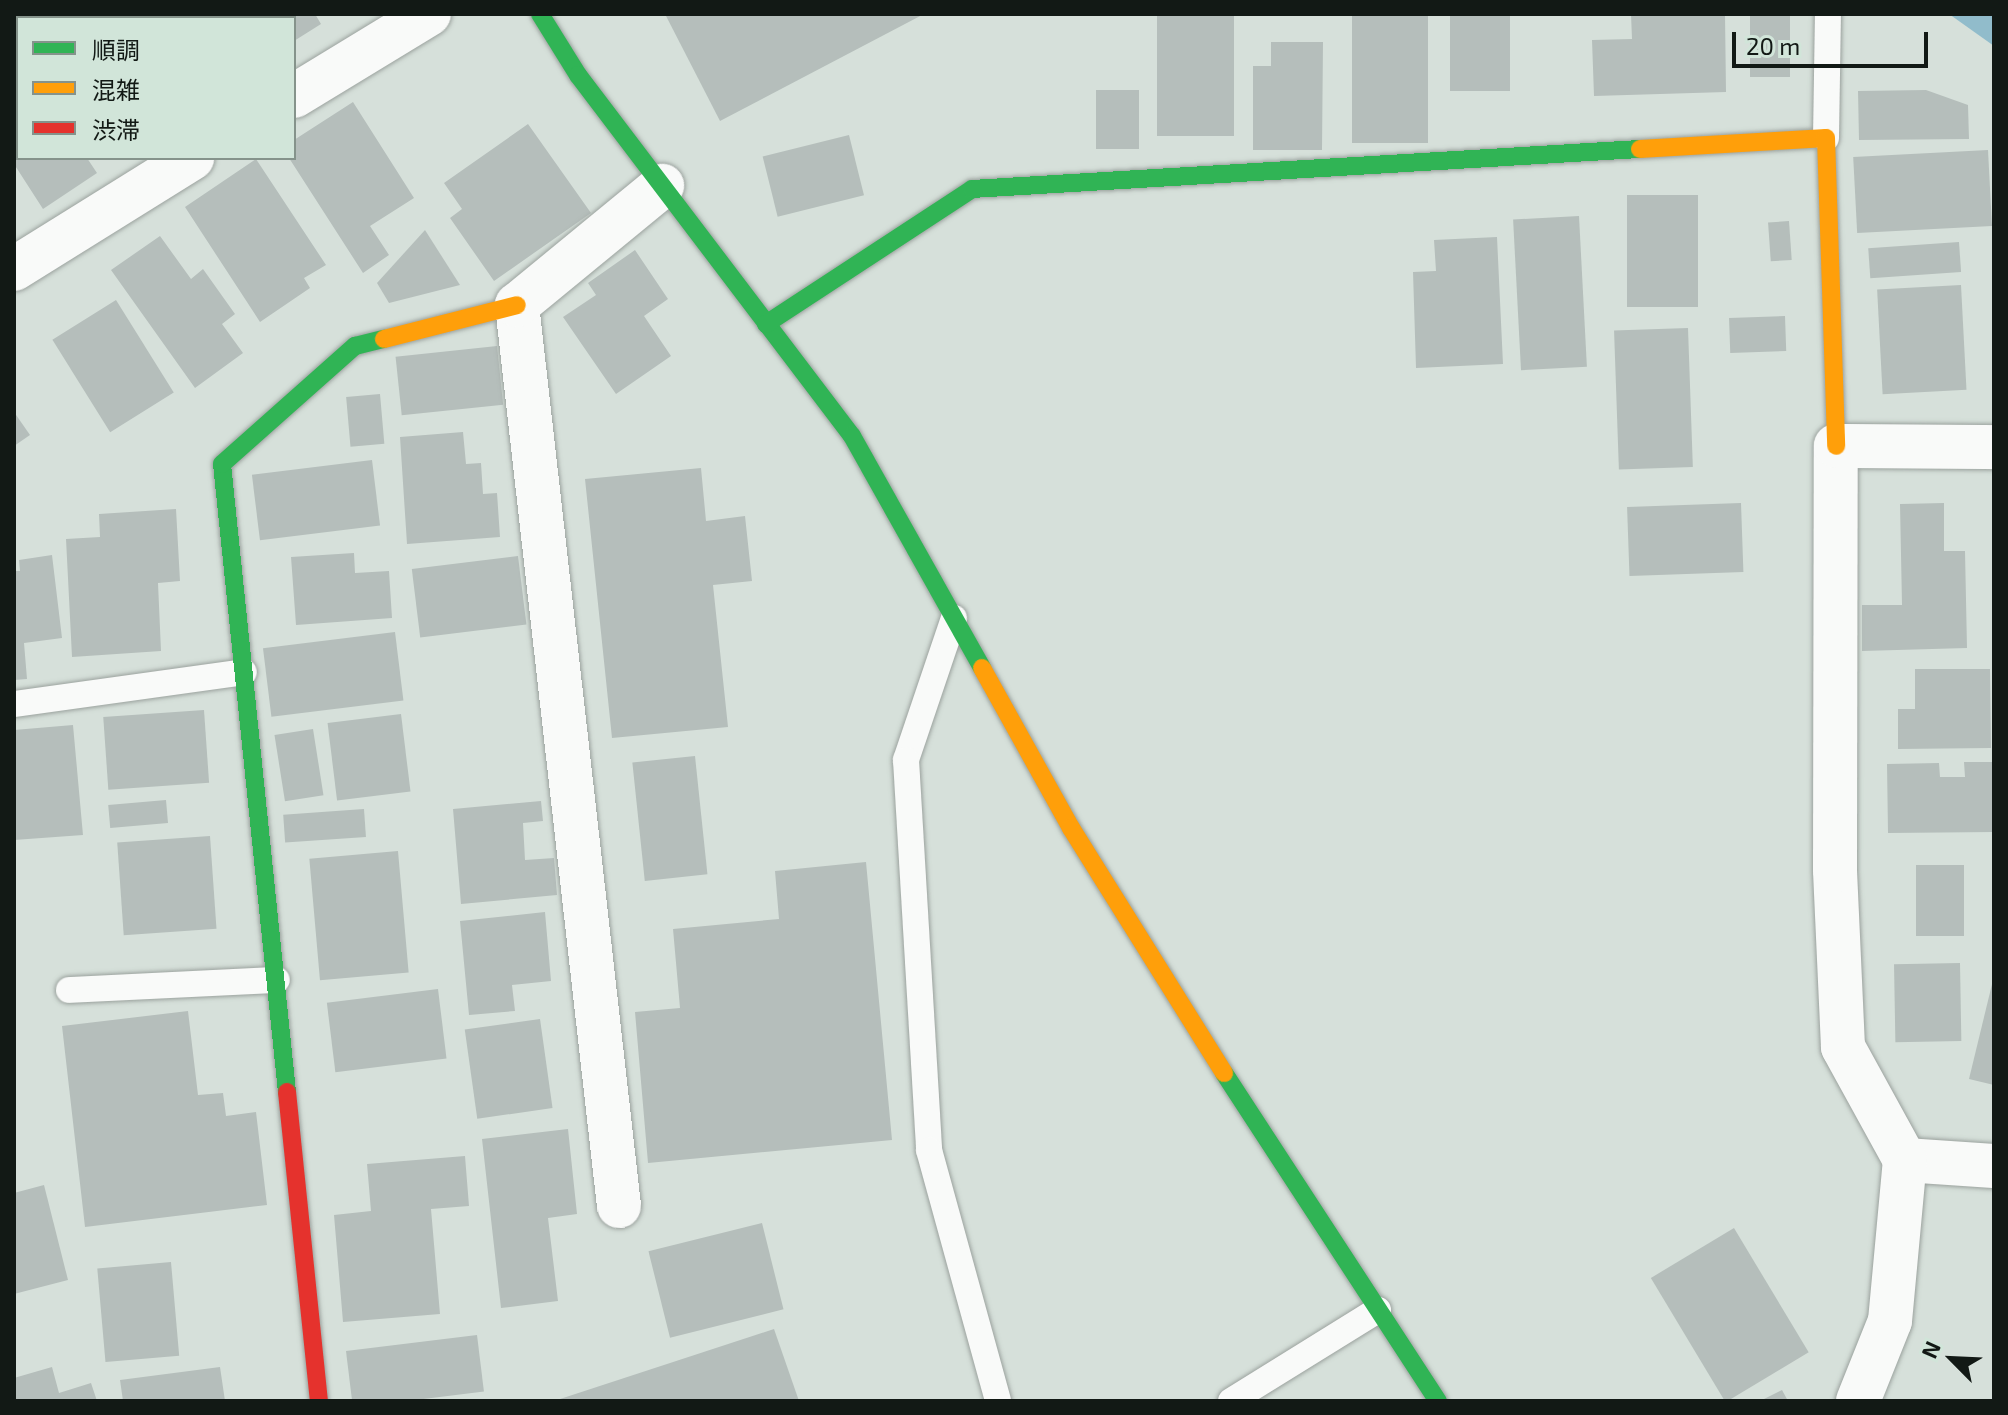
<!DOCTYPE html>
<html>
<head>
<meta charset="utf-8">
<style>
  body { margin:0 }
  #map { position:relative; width:2008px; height:1415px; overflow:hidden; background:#d6e0da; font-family:"Exo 2","Noto Sans JP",sans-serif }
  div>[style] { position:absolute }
  .water>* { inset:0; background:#91bccb }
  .building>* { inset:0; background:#b5bebb; transform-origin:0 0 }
  .roads { filter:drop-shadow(0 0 2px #9ba29e) drop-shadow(0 0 2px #9ba29e) }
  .lane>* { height:26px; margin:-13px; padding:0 13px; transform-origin:13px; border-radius:13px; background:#f9faf9 }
  .street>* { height:44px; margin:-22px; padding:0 22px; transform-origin:22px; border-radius:22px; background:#f9faf9 }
  .fast>* { height:18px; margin:-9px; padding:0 9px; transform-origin:9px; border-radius:9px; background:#30b455 }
  .slow>* { height:18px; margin:-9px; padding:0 9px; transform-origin:9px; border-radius:9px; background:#ff9f0a }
  .jam>* { height:18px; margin:-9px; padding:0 9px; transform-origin:9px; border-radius:9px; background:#e5322d }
  span { translate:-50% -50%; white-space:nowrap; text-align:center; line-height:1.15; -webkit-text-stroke:6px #d1e5d9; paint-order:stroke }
  .frame { position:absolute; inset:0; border:16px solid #121915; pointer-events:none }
  .legend { position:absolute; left:16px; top:16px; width:280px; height:144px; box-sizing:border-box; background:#d1e5d9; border:2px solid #85938b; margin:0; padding:10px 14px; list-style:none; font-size:24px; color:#121915 }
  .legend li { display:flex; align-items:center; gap:16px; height:40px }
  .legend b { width:40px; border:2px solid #85938b }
  .north { position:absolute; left:1912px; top:1319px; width:80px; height:80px; -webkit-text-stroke:6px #d1e5d9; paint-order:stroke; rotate:294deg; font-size:22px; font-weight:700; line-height:32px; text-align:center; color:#121915 }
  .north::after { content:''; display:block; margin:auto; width:28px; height:36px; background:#121915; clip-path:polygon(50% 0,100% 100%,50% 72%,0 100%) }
  .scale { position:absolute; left:1732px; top:32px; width:196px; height:36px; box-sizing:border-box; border:4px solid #121915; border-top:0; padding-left:10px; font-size:24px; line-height:28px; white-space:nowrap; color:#121915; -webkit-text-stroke:6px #d1e5d9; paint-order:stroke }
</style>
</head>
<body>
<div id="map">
  <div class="water">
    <i style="clip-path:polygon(1949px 14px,1994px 14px,1994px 46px)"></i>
  </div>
  <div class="building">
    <i style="clip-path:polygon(14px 14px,102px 14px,105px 18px,18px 18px,18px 38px)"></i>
    <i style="clip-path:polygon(223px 14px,315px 14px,321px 24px,294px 41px,294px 18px)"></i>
    <i style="clip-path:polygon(665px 14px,924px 14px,720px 121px)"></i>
    <i style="left:1157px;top:14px;width:77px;height:122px"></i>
    <i style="left:1352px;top:14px;width:76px;height:129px"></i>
    <i style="left:1450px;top:14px;width:60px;height:77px"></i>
    <i style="clip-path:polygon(1631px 14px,1725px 14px,1726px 92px,1594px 96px,1592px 40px,1632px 39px)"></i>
    <i style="left:1750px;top:14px;width:40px;height:63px"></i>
    <i style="clip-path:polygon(1271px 42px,1323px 42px,1322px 150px,1253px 150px,1253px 66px,1271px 66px)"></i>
    <i style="left:1096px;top:90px;width:43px;height:59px"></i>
    <i style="clip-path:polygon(1926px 90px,1968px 105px,1969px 139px,1859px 140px,1858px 91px)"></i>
    <i style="clip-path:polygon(353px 102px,414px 198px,370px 226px,389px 255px,363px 273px,289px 158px,294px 158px,294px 140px)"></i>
    <i style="clip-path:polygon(18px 114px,18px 158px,87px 158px,97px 173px,43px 209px,14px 164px)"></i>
    <i style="clip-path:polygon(528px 124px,591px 213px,494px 281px,450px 218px,462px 209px,444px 183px)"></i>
    <i style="left:849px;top:135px;width:62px;height:89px;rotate:76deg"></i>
    <i style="left:1988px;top:150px;width:76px;height:135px;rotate:87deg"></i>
    <i style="clip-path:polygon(256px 159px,326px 265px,304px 278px,310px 288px,260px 322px,185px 207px)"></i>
    <i style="left:1627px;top:195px;width:71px;height:112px"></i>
    <i style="left:1579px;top:216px;width:151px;height:66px;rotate:87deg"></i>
    <i style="left:1789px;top:221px;width:39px;height:21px;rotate:86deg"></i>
    <i style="clip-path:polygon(425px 230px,460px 285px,389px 303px,377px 283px)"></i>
    <i style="clip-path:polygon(160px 236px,191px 279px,203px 269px,235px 314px,222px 324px,243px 353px,195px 388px,111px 270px)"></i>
    <i style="clip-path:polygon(1497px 237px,1503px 364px,1416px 368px,1413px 272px,1436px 271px,1434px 240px)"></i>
    <i style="left:1959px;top:242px;width:30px;height:91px;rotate:86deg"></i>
    <i style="clip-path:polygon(635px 250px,668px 299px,644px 316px,671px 356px,616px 394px,563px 317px,596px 295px,588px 283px)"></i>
    <i style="left:1961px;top:285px;width:105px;height:84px;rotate:87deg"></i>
    <i style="left:116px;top:300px;width:109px;height:75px;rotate:58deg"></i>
    <i style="left:1785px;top:316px;width:35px;height:56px;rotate:88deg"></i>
    <i style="left:1688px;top:328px;width:139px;height:74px;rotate:88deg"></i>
    <i style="left:497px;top:346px;width:59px;height:102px;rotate:84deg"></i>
    <i style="left:380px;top:394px;width:50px;height:34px;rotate:85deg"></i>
    <i style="clip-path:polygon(14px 412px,30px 435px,14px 446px)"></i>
    <i style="clip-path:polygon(463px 432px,466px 464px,481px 463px,483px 494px,497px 493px,500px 537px,407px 544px,400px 437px)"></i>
    <i style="left:372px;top:460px;width:66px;height:121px;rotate:83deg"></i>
    <i style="clip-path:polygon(701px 468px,706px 521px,745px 516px,752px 581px,713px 585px,728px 727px,612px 738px,585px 479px)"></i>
    <i style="left:1741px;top:503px;width:69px;height:114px;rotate:88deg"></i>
    <i style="clip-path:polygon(1944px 503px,1944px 551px,1965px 551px,1967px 648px,1862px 651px,1862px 605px,1902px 605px,1900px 504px)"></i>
    <i style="clip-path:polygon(176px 509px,180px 581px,158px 583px,161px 651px,72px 657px,66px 539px,100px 537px,99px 514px)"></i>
    <i style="clip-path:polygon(354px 553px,355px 573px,389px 571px,392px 618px,296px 625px,291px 557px)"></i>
    <i style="clip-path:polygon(52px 555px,62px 638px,24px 643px,27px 679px,14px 680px,14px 571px,20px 571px,19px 560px)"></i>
    <i style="left:518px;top:556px;width:69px;height:107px;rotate:83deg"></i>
    <i style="left:395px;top:632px;width:69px;height:133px;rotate:83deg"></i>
    <i style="clip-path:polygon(1915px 669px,1990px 669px,1991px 748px,1898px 749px,1898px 709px,1915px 709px)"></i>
    <i style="left:204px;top:710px;width:73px;height:101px;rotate:86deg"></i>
    <i style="left:401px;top:714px;width:78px;height:74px;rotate:83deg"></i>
    <i style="clip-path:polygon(73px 725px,83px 835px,14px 840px,14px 730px)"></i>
    <i style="left:313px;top:729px;width:67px;height:39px;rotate:81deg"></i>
    <i style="left:695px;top:756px;width:119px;height:63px;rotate:84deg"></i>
    <i style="clip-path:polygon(1964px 762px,1994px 762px,1994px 832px,1888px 833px,1887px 764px,1939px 763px,1940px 777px,1965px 777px)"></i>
    <i style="left:166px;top:800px;width:23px;height:58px;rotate:85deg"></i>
    <i style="clip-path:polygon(541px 801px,543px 821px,523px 823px,525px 860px,554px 858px,557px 895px,461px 904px,453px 809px)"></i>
    <i style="left:364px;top:809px;width:28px;height:81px;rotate:86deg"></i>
    <i style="left:210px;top:836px;width:93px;height:93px;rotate:86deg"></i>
    <i style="left:398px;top:851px;width:122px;height:89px;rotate:85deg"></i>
    <i style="clip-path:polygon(866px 862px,892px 1140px,648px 1163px,635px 1012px,680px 1008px,673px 929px,779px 919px,775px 871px)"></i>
    <i style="left:1916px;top:865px;width:48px;height:71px"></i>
    <i style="clip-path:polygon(545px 912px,551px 981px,512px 985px,515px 1011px,469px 1015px,460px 921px)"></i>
    <i style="left:1960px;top:963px;width:78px;height:66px;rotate:89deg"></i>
    <i style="clip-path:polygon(1993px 980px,1994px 980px,1994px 1085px,1969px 1079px)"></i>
    <i style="left:438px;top:989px;width:70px;height:112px;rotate:83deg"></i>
    <i style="clip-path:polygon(188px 1011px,198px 1095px,223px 1093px,226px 1116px,256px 1112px,267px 1205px,85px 1227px,62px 1026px)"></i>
    <i style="left:540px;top:1019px;width:90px;height:76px;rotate:82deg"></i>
    <i style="clip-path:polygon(568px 1129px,577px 1214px,548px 1218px,558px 1301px,501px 1308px,482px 1139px)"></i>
    <i style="clip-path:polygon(465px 1156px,469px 1206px,431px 1209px,440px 1314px,343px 1322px,334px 1215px,371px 1211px,367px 1164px)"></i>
    <i style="clip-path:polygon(44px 1185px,68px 1280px,14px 1294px,14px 1193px)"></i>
    <i style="left:762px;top:1223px;width:89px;height:117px;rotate:76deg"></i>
    <i style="left:1734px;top:1228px;width:145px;height:97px;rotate:59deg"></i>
    <i style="left:171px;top:1262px;width:94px;height:74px;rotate:85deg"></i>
    <i style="clip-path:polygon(774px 1329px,799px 1401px,557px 1401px,557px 1400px)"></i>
    <i style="left:477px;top:1335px;width:57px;height:132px;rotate:83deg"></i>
    <i style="clip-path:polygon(52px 1367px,59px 1393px,91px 1383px,97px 1401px,14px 1401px,14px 1378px)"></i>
    <i style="clip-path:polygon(220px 1367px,225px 1401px,123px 1401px,120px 1380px)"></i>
    <i style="clip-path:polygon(1782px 1390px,1788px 1401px,1760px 1401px)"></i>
  </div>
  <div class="roads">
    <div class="lane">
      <i style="left:1826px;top:138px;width:124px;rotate:-89.1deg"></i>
      <i style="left:954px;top:618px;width:150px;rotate:108.7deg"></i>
      <i style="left:906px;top:760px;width:391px;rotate:86.6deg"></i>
      <i style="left:929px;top:1150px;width:260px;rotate:74.6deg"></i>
      <i style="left:14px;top:704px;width:232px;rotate:-7.9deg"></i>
      <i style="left:69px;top:990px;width:208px;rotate:-2.8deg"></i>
      <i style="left:1231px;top:1401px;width:173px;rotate:-31.8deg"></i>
    </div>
    <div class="street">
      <i style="left:294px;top:96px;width:158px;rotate:-31.3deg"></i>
      <i style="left:14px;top:269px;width:210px;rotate:-31.9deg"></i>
      <i style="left:1905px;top:1160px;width:89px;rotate:3.9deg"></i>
      <i style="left:619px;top:1206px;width:907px;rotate:-96.46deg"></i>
      <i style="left:517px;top:305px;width:188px;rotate:-39.4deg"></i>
      <i style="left:1858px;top:1401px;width:86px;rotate:-68.2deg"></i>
      <i style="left:1890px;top:1321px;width:162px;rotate:-84.7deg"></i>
      <i style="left:1905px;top:1160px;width:129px;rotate:-118.8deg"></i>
      <i style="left:1843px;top:1047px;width:177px;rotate:-92.6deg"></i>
      <i style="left:1835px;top:870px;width:424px;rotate:-89.9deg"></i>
      <i style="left:1836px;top:446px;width:158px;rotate:0.4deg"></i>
    </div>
    <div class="fast">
      <i style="left:540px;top:14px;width:72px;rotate:58.1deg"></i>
      <i style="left:578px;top:75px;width:453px;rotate:52.8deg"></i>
      <i style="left:852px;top:436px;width:266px;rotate:60.7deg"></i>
      <i style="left:766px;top:324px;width:246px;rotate:-33.2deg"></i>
      <i style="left:972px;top:189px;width:669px;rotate:-3.43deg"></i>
      <i style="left:1224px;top:1073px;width:392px;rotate:56.9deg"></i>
      <i style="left:287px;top:1092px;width:631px;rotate:-95.91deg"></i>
      <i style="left:222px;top:464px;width:178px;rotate:-41.6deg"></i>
      <i style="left:355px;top:346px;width:30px;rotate:-14deg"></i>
    </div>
    <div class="slow">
      <i style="left:1640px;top:149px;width:186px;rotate:-3.4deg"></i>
      <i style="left:1826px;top:138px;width:308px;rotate:88.1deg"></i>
      <i style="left:384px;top:339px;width:137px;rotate:-14.3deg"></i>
      <i style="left:982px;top:668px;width:183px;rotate:60.9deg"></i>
      <i style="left:1071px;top:828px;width:289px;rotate:58deg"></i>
    </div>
    <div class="jam">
      <i style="left:287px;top:1092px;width:311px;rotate:84.1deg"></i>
    </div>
  </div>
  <div class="frame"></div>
  <ul class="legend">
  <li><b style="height:10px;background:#30b455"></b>順調</li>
  <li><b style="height:10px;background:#ff9f0a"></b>混雑</li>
  <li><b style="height:10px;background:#e5322d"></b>渋滞</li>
  </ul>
  <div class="north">N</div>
  <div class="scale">20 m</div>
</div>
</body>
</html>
